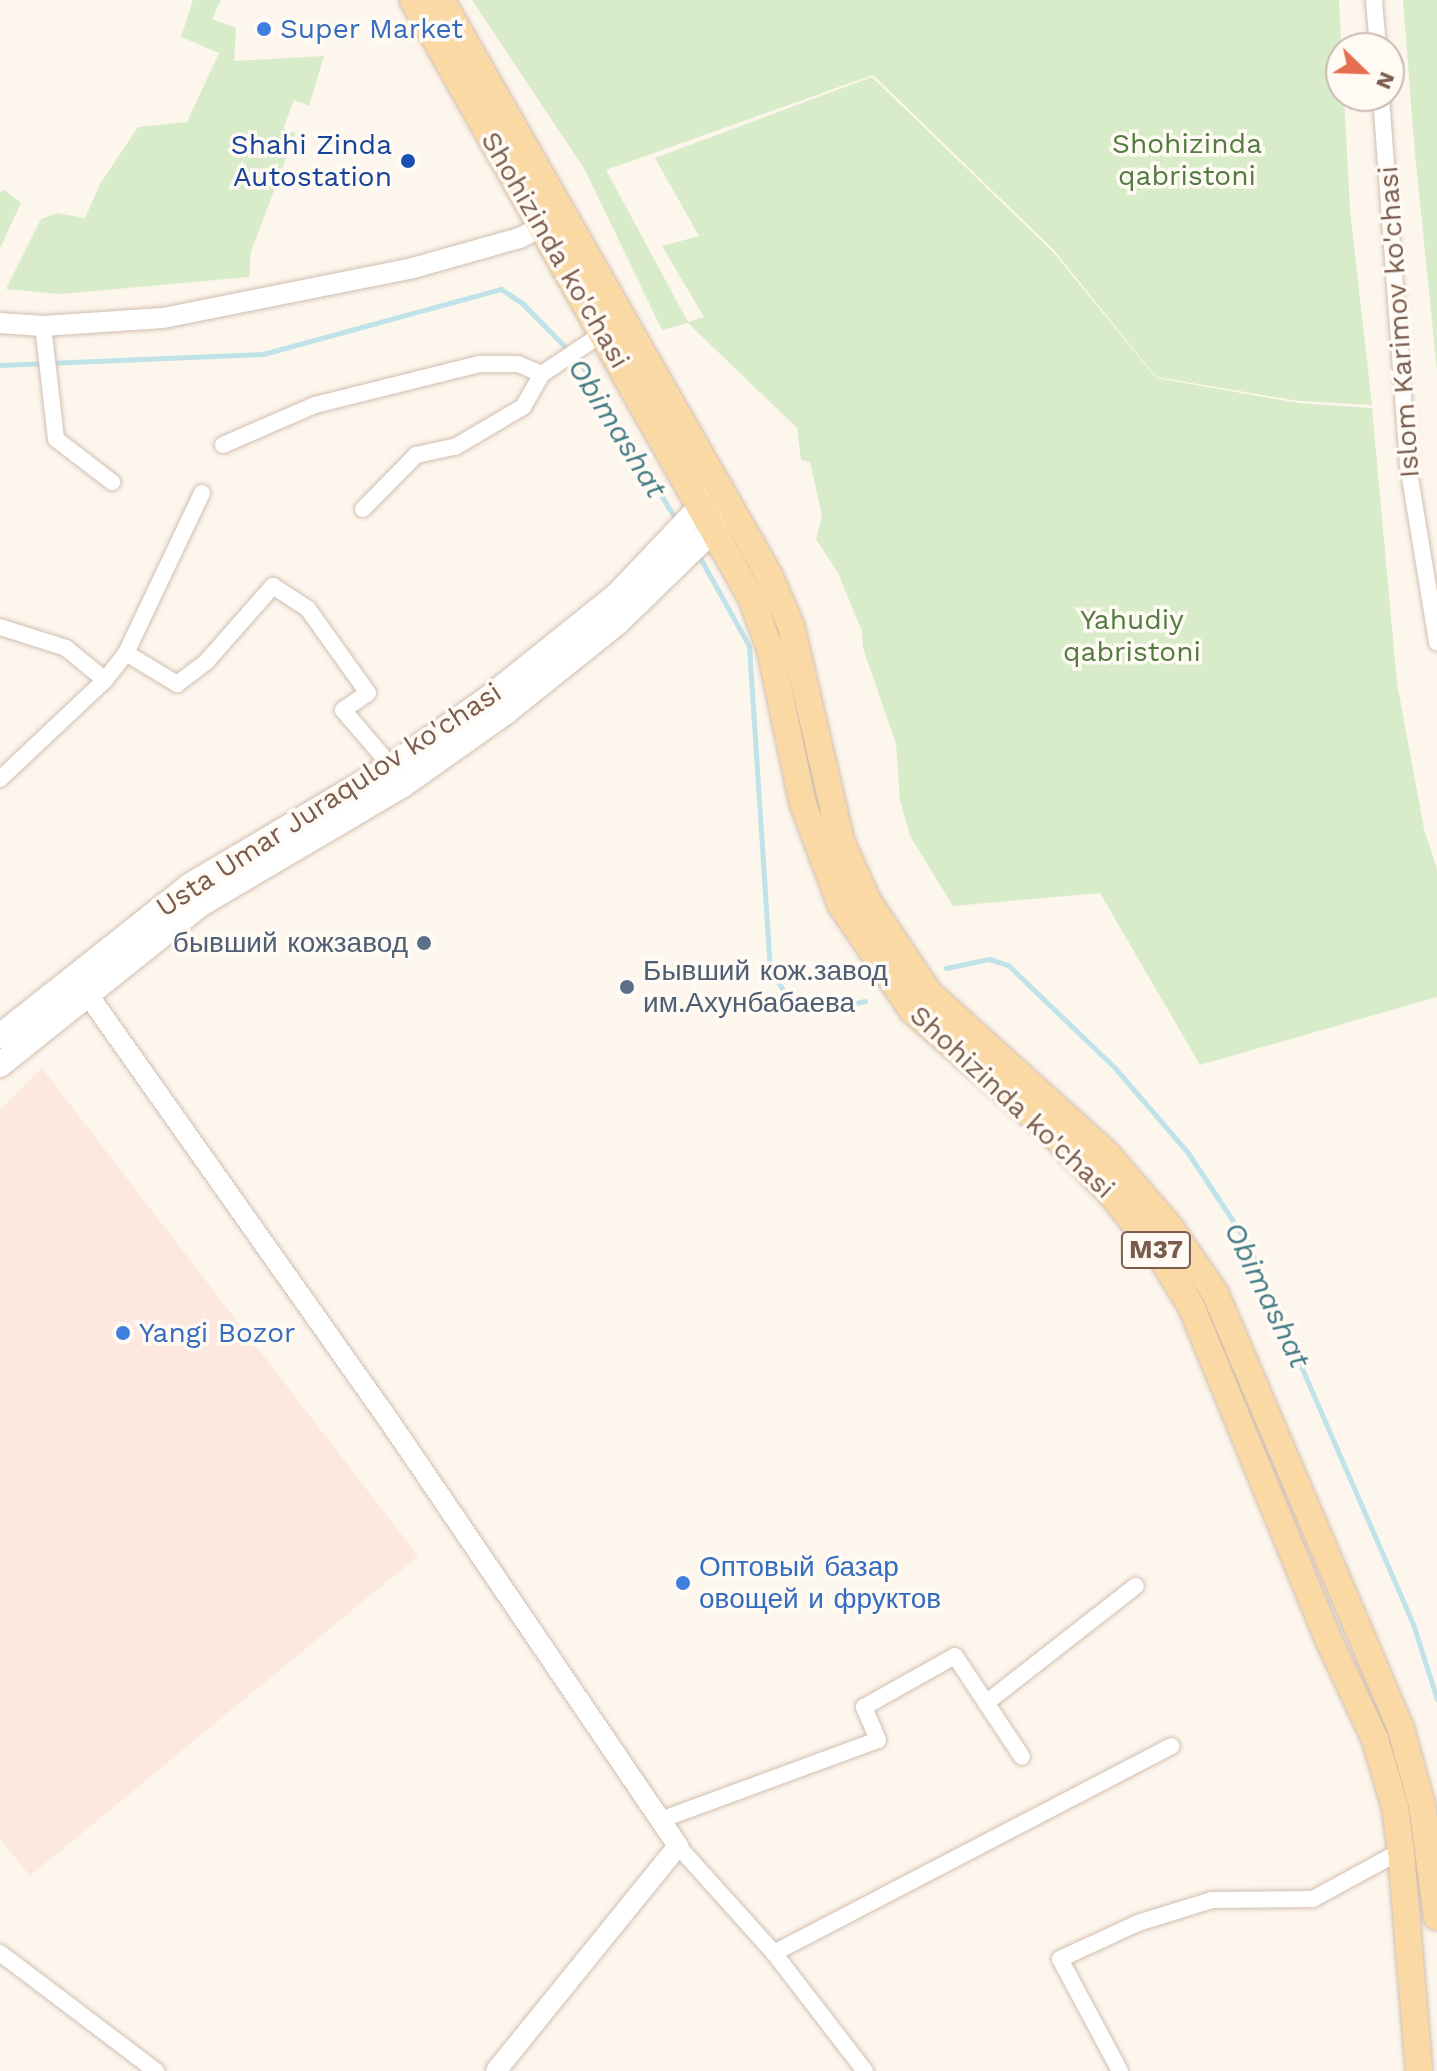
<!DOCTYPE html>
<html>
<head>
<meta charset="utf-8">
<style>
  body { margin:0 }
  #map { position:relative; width:1437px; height:2071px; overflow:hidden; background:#fdf6ec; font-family:"Work Sans",sans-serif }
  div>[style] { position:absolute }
  .commercial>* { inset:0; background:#fde8e0 }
  .green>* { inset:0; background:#d8ecc9 }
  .stream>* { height:5px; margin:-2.5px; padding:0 2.5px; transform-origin:2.5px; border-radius:2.5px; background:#bfe3e8 }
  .roads { filter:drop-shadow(0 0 2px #d1beb0) drop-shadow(0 0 2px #d1beb0) }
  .minor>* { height:16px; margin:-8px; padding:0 8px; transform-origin:8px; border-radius:8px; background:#fff }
  .tertiary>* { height:20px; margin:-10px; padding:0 10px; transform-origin:10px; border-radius:10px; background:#fff }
  .secondary>* { height:24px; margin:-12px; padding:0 12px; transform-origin:12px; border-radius:12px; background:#fff }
  .primary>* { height:26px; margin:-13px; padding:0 13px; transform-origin:13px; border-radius:13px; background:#fbd9a5 }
  .dots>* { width:22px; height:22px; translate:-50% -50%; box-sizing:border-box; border:4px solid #fffaf3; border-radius:50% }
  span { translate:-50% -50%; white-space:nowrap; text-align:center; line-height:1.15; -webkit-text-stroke:7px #fffaf3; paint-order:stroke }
  .shield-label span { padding:2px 6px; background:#fffaf3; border:2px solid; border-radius:6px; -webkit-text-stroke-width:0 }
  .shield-label { font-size:26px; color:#7a5c4d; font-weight:700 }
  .shop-label { font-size:28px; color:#366cbe }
  .left { translate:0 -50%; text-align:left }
  .park-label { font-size:28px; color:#537a41 }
  .transit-label { font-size:28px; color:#164399 }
  .right { translate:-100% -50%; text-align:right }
  .street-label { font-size:28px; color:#7a5c4d }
  .service-label { font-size:28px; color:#4e5e75 }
  .water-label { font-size:30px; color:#437c86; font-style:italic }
  .north { position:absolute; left:1325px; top:32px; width:80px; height:80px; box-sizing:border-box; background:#fffaf3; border:2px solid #cabbb1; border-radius:50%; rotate:113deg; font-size:22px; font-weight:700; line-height:32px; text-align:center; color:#7a5c4d }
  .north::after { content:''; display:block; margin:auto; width:28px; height:36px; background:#e76f51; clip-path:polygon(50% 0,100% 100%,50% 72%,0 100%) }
</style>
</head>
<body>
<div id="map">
  <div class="commercial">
    <i style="clip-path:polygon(42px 1068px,418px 1556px,30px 1876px,0 1839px,0 1110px)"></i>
  </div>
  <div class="green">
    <i style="clip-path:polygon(193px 0,221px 0,212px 19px,236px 28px,234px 61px,324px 56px,309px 106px,294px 100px,283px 129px,296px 133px,251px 251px,249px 277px,61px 294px,6px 289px,41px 219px,57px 213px,85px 218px,100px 184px,138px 127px,187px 122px,219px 53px,181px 37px)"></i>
    <i style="clip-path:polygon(472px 0,1339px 0,1350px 210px,1372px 405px,1299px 401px,1156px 377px,1053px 249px,873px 75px,606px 170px,688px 322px,704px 317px,662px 246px,699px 236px,655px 158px,872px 77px,1053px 252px,1156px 378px,1298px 403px,1372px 408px,1397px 683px,1424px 829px,1437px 869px,1437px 997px,1200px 1065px,1100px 893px,953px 906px,910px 836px,900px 800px,896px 744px,863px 648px,862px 631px,838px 573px,816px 539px,822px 516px,810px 462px,801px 460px,797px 428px,688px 323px,662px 330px,585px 170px)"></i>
    <i style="clip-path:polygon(1403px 0,1437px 0,1437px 371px,1414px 143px)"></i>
    <i style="clip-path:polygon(4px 190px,21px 203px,0 248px,0 192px)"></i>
  </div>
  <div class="stream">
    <i style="left:0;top:365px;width:263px;rotate:-2.4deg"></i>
    <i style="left:263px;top:354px;width:247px;rotate:-15.3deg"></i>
    <i style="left:501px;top:289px;width:27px;rotate:34deg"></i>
    <i style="left:523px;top:304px;width:81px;rotate:45.5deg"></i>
    <i style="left:580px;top:362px;width:185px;rotate:58.7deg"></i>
    <i style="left:699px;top:556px;width:103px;rotate:60.9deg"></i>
    <i style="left:749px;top:646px;width:326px;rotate:86.3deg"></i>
    <i style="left:770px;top:971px;width:29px;rotate:55deg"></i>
    <i style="left:787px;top:995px;width:34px;rotate:30deg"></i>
    <i style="left:816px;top:1012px;width:50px;rotate:-12.7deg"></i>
    <i style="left:946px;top:968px;width:44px;rotate:-11.8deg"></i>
    <i style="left:989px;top:959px;width:20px;rotate:18deg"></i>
    <i style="left:1008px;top:965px;width:149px;rotate:43.9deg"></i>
    <i style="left:1115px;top:1068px;width:112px;rotate:49.3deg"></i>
    <i style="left:1188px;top:1153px;width:107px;rotate:56.5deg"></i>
    <i style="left:1247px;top:1242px;width:417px;rotate:66.5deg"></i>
    <i style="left:1413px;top:1624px;width:79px;rotate:72.3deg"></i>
  </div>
  <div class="roads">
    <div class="minor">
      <i style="left:1374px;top:0;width:48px;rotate:85.2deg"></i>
      <i style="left:1381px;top:96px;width:370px;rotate:85.8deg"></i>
      <i style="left:1408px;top:465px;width:180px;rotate:80.7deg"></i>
      <i style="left:43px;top:326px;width:114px;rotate:83.4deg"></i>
      <i style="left:56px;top:439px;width:71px;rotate:37.5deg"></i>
      <i style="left:223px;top:445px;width:100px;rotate:-23.5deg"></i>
      <i style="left:315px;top:405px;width:169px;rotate:-14deg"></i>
      <i style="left:479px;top:364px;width:39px"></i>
      <i style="left:518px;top:364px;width:26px;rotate:23deg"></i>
      <i style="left:542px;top:374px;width:73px;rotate:-33.9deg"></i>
      <i style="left:363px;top:509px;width:76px;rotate:-45.5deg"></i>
      <i style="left:416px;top:455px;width:40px;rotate:-12deg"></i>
      <i style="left:455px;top:447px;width:79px;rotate:-30.5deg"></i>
      <i style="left:523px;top:407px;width:38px;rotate:-60deg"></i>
      <i style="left:0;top:627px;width:69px;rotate:17.7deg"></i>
      <i style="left:66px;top:648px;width:50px;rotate:39.4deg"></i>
      <i style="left:126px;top:653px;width:60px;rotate:31.3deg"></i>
      <i style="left:177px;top:684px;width:38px;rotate:-37deg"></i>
      <i style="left:207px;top:661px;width:100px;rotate:-48.7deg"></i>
      <i style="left:273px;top:586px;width:42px;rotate:33.3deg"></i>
      <i style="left:308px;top:609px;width:103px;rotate:54.5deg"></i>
      <i style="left:368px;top:693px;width:30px;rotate:146deg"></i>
      <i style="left:343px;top:710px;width:74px;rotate:49.4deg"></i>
      <i style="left:0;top:779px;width:144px;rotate:-43.3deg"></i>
      <i style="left:105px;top:680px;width:34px;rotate:-52deg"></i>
      <i style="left:126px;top:653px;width:177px;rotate:-64.6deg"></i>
      <i style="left:986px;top:1703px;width:190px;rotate:-38deg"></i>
      <i style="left:663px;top:1819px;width:229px;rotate:-20.2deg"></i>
      <i style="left:878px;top:1740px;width:36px;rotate:-113deg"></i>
      <i style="left:864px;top:1707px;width:104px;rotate:-29.3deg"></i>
      <i style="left:955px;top:1656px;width:121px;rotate:56.4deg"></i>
      <i style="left:678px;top:1846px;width:144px;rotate:48.1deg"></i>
      <i style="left:774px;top:1953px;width:149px;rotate:52.4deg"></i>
      <i style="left:0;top:1953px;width:196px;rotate:37.1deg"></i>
      <i style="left:774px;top:1953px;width:448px;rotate:-27.5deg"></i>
      <i style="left:1120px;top:2071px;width:127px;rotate:-118.2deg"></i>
      <i style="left:1060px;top:1959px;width:86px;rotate:-24.8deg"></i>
      <i style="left:1138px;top:1923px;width:77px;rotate:-17.3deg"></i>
      <i style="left:1212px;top:1900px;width:101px;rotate:-0.6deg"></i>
      <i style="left:1313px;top:1899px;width:100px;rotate:-28.6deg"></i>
    </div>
    <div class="tertiary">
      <i style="left:0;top:323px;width:43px;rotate:4deg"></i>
      <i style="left:43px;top:326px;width:120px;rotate:-3.8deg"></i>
      <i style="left:163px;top:318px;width:255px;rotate:-11.3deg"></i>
      <i style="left:413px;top:268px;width:111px;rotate:-15.7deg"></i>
      <i style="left:520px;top:238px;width:38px;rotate:-28deg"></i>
      <i style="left:79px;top:982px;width:539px;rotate:54.75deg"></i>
      <i style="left:390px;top:1422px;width:513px;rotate:55.81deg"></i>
      <i style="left:678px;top:1846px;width:289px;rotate:129deg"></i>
    </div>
    <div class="secondary">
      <i style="left:0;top:1036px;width:241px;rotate:-38.4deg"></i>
      <i style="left:189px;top:886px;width:235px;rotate:-30.7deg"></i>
      <i style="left:391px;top:766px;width:116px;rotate:-34.8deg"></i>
      <i style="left:486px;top:700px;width:168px;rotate:-38.7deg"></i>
      <i style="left:617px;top:595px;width:138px;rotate:-46.5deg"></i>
      <i style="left:0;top:1065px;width:258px;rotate:-38.7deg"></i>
      <i style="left:201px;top:904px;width:234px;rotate:-30.5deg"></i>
      <i style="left:403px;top:785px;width:126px;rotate:-35.3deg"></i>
      <i style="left:506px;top:712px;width:142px;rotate:-38.7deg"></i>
      <i style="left:617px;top:623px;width:152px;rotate:-44.2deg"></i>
    </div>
    <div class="primary">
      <i style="left:413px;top:0;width:688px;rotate:60.49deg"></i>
      <i style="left:752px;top:599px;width:53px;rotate:70.2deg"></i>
      <i style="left:770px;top:649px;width:158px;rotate:78deg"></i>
      <i style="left:803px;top:804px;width:108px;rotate:69.4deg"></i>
      <i style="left:841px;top:905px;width:127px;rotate:55.9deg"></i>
      <i style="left:912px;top:1010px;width:179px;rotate:41.2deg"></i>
      <i style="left:1047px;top:1128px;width:92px;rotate:45.9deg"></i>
      <i style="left:1111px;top:1194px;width:80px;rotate:51.6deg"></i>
      <i style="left:1161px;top:1257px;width:57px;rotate:58.5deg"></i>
      <i style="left:1191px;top:1306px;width:362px;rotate:67.6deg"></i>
      <i style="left:1329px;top:1641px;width:108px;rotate:64.9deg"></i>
      <i style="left:1375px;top:1739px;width:71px;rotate:73.6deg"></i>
      <i style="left:1395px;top:1807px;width:44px;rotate:82.2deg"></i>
      <i style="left:1401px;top:1851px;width:221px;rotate:85.3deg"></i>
      <i style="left:441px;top:0;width:662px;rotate:60.3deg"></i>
      <i style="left:769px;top:575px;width:56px;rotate:66.7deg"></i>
      <i style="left:791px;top:626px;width:221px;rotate:76.9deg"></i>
      <i style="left:841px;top:841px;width:64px;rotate:66.2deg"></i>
      <i style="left:867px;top:900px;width:112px;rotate:56.3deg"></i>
      <i style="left:929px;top:993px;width:240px;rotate:42.1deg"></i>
      <i style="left:1107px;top:1154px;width:95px;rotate:49.3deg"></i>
      <i style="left:1169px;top:1226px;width:81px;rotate:55.5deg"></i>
      <i style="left:1215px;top:1293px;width:475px;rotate:66.9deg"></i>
      <i style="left:1401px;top:1730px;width:78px;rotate:74.4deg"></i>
      <i style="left:1422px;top:1805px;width:113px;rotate:82.4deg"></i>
    </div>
  </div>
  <div class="dots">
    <i style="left:264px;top:29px;background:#3f7fe0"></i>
    <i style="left:408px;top:161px;background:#1a4fb4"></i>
    <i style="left:424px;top:943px;background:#5c6f8a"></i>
    <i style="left:627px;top:987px;background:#5c6f8a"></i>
    <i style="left:123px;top:1333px;background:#3f7fe0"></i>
    <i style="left:683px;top:1583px;background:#3f7fe0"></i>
  </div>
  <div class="shield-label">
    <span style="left:1156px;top:1250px">M37</span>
  </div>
  <div class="shop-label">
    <span class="left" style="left:280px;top:29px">Super Market</span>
    <span class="left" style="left:139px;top:1333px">Yangi Bozor</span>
    <span class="left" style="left:699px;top:1583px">Оптовый базар<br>овощей и фруктов</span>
  </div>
  <div class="park-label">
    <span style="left:1187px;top:160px">Shohizinda<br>qabristoni</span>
    <span style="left:1132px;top:636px">Yahudiy<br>qabristoni</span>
  </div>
  <div class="transit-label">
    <span class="right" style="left:392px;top:161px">Shahi Zinda<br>Autostation</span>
  </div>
  <div class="street-label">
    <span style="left:555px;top:250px;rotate:60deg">Shohizinda ko'chasi</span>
    <span style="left:1399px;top:322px;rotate:-94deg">Islom Karimov ko'chasi</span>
    <span style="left:329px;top:800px;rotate:-33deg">Usta Umar Juraqulov ko'chasi</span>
    <span style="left:1012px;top:1102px;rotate:43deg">Shohizinda ko'chasi</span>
  </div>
  <div class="service-label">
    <span class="right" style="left:408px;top:943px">бывший кожзавод</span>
    <span class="left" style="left:643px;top:987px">Бывший кож.завод<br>им.Ахунбабаева</span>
  </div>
  <div class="water-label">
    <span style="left:617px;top:428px;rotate:58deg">Obimashat</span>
    <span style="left:1267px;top:1295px;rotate:64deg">Obimashat</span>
  </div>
  <div class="north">N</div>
</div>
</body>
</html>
